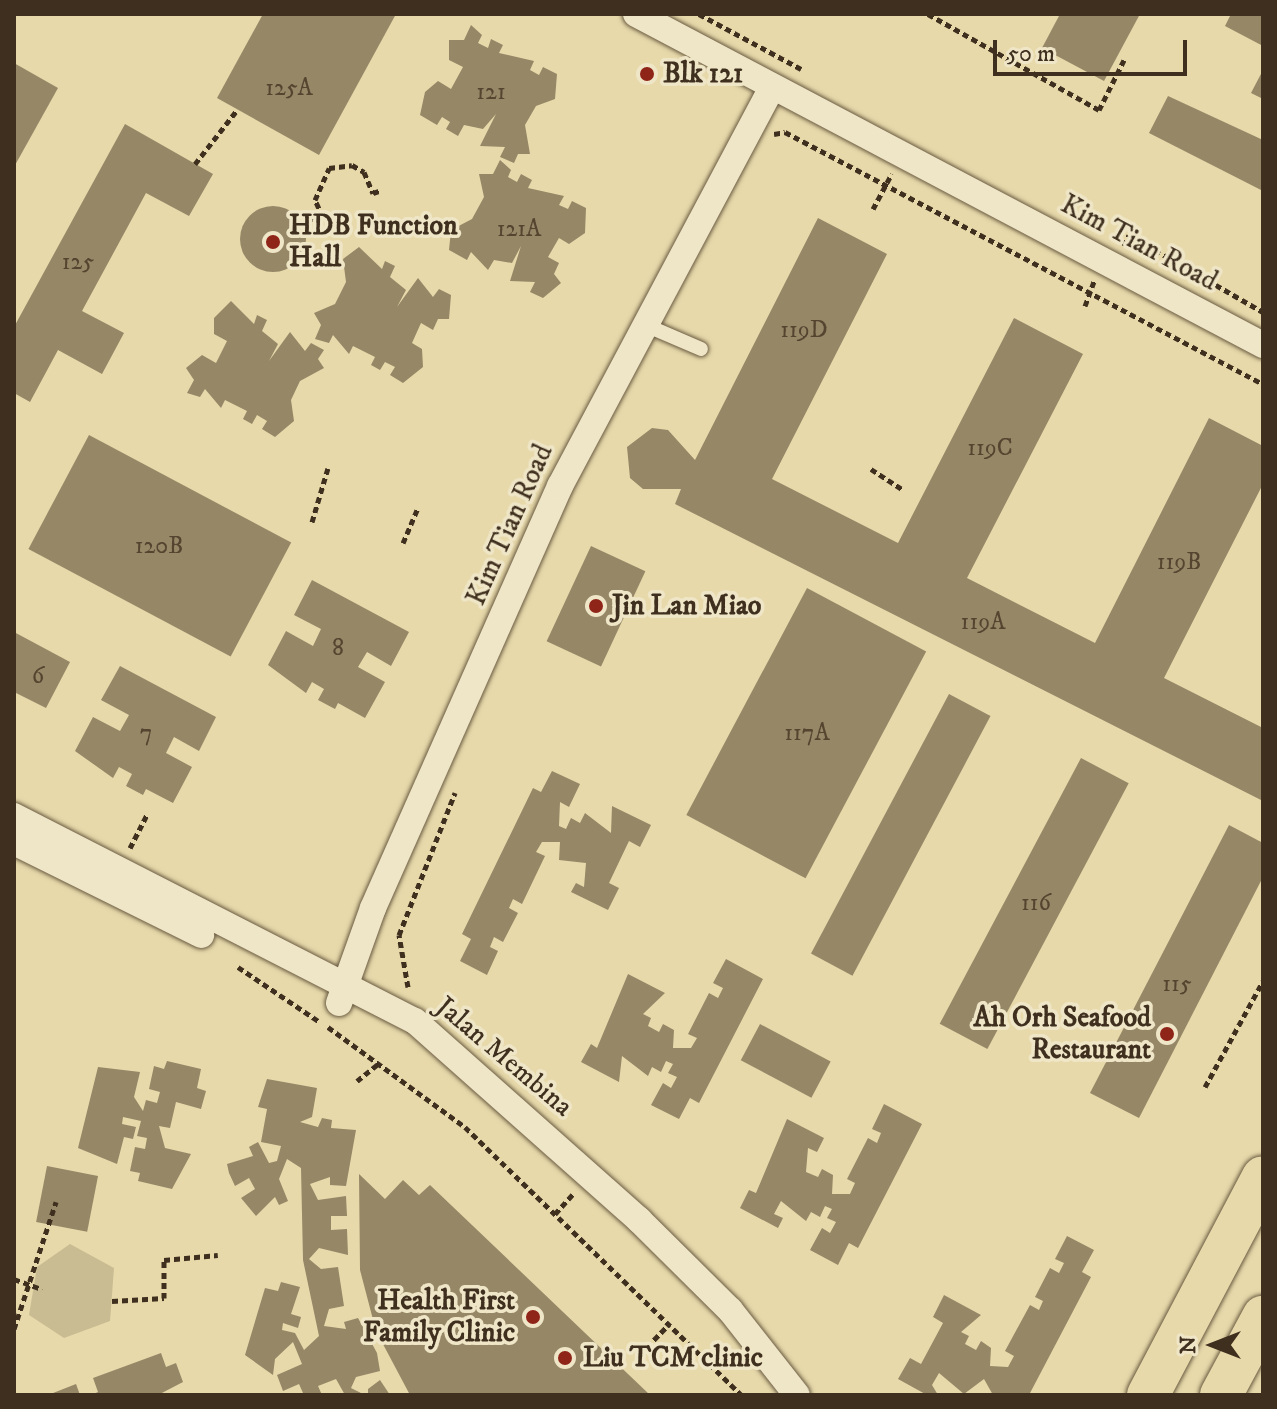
<!DOCTYPE html>
<html>
<head>
<meta charset="utf-8">
<style>
  body { margin:0 }
  #map { position:relative; width:1277px; height:1409px; overflow:hidden; background:#e7d9aa; font-family:"IM FELL DW Pica",serif }
  div>[style] { position:absolute }
  .green>* { inset:0; background:#cabc92 }
  .building>* { inset:0; background:#968767; transform-origin:0 0 }
  .round { border-radius:50% }
  .path>* { height:5px; margin-top:-2.5px; transform-origin:0; background:repeating-linear-gradient(90deg,#3f2f1e 0 6px,transparent 0 10px) }
  .roads { filter:drop-shadow(0 0 2px #695a41) drop-shadow(0 0 2px #695a41) }
  .service>* { height:14px; margin:-7px; padding:0 7px; transform-origin:7px; border-radius:7px; background:#efe6c8 }
  .minor>* { height:26px; margin:-13px; padding:0 13px; transform-origin:13px; border-radius:13px; background:#efe6c8 }
  .primary>* { height:42px; margin:-21px; padding:0 21px; transform-origin:21px; border-radius:21px; background:#e7d9aa }
  .dots>* { width:22px; height:22px; translate:-50% -50%; box-sizing:border-box; border:4px solid #efe6c8; border-radius:50% }
  span { translate:-50% -50%; white-space:nowrap; text-align:center; line-height:1.15; -webkit-text-stroke:7px #efe6c8; paint-order:stroke }
  .number-label { font-size:24px; color:#554530 }
  .number-label span { -webkit-text-stroke-width:0 }
  .poi-label { font-size:28px; color:#3f2f1e; font-weight:700 }
  .left { translate:0 -50%; text-align:left }
  .right { translate:-100% -50%; text-align:right }
  .street-label { font-size:28px; color:#3f2f1e }
  .frame { position:absolute; inset:0; border:16px solid #3f2f1e; pointer-events:none }
  .north { position:absolute; left:1173px; top:1305px; width:80px; height:80px; -webkit-text-stroke:6px #efe6c8; paint-order:stroke; rotate:270deg; font-size:22px; font-weight:700; line-height:32px; text-align:center; color:#3f2f1e }
  .north::after { content:''; display:block; margin:auto; width:28px; height:36px; background:#3f2f1e; clip-path:polygon(50% 0,100% 100%,50% 72%,0 100%) }
  .scale { position:absolute; left:993px; top:40px; width:194px; height:36px; box-sizing:border-box; border:4px solid #3f2f1e; border-top:0; padding-left:10px; font-size:24px; line-height:28px; white-space:nowrap; color:#3f2f1e; -webkit-text-stroke:6px #efe6c8; paint-order:stroke }
</style>
</head>
<body>
<div id="map">
  <div class="green">
    <i style="clip-path:polygon(70px 1244px,114px 1268px,110px 1321px,64px 1338px,29px 1315px,37px 1267px)"></i>
  </div>
  <div class="building">
    <i style="clip-path:polygon(263px 14px,396px 14px,319px 155px,217px 98px)"></i>
    <i style="clip-path:polygon(1060px 14px,1140px 14px,1104px 81px,1042px 48px)"></i>
    <i style="clip-path:polygon(1231px 14px,1263px 14px,1263px 46px,1225px 26px)"></i>
    <i style="clip-path:polygon(471px 25px,482px 35px,478px 43px,488px 48px,491px 39px,503px 45px,499px 53px,534px 61px,530px 70px,539px 75px,543px 67px,557px 74px,555px 99px,536px 106px,525px 125px,530px 154px,518px 154px,514px 163px,500px 157px,505px 147px,480px 146px,496px 114px,483px 129px,464px 125px,458px 136px,446px 129px,450px 122px,442px 117px,437px 125px,420px 115px,425px 92px,438px 81px,451px 89px,463px 67px,449px 60px,449px 40px,464px 40px)"></i>
    <i style="clip-path:polygon(14px 63px,58px 88px,14px 167px)"></i>
    <i style="clip-path:polygon(1263px 70px,1263px 99px,1251px 93px)"></i>
    <i style="clip-path:polygon(1168px 96px,1263px 140px,1263px 191px,1149px 133px)"></i>
    <i style="clip-path:polygon(125px 124px,213px 174px,189px 216px,146px 193px,82px 311px,124px 333px,102px 374px,58px 350px,30px 402px,14px 393px,14px 327px)"></i>
    <i style="clip-path:polygon(500px 160px,511px 170px,508px 177px,517px 182px,521px 174px,532px 180px,528px 188px,564px 196px,559px 205px,568px 209px,572px 201px,586px 208px,585px 233px,569px 244px,559px 238px,548px 257px,559px 263px,554px 274px,561px 283px,543px 298px,530px 292px,535px 282px,510px 281px,521px 246px,512px 263px,494px 260px,488px 270px,471px 252px,467px 260px,449px 250px,451px 230px,472px 219px,484px 197px,479px 174px,493px 174px)"></i>
    <i class="round" style="left:240px;top:206px;width:66px;height:66px"></i>
    <i style="clip-path:polygon(818px 218px,887px 254px,772px 479px,898px 543px,1014px 318px,1083px 354px,967px 578px,1095px 643px,1209px 418px,1263px 446px,1263px 484px,1164px 678px,1263px 728px,1263px 801px,675px 504px,681px 489px,643px 489px,630px 478px,627px 447px,652px 428px,668px 430px,695px 460px)"></i>
    <i style="clip-path:polygon(359px 247px,382px 269px,385px 261px,395px 266px,390px 277px,406px 290px,397px 307px,418px 278px,433px 297px,439px 289px,451px 295px,449px 319px,438px 319px,433px 330px,421px 323px,412px 343px,422px 349px,423px 367px,403px 383px,390px 375px,395px 367px,385px 362px,380px 370px,371px 365px,375px 357px,353px 346px,349px 354px,333px 335px,329px 343px,315px 339px,321px 325px,314px 313px,335px 304px,346px 282px,343px 259px)"></i>
    <i style="clip-path:polygon(231px 301px,254px 324px,257px 315px,267px 320px,262px 331px,278px 344px,269px 361px,290px 332px,305px 351px,311px 343px,324px 350px,318px 359px,324px 368px,300px 381px,291px 400px,294px 421px,275px 437px,262px 429px,267px 421px,257px 415px,252px 424px,243px 419px,247px 411px,225px 400px,221px 408px,205px 389px,200px 397px,187px 393px,194px 380px,186px 368px,202px 355px,216px 363px,227px 341px,214px 334px,214px 318px)"></i>
    <i style="left:89px;top:435px;width:229px;height:129px;rotate:28deg"></i>
    <i style="left:591px;top:546px;width:60px;height:105px;rotate:25deg"></i>
    <i style="clip-path:polygon(312px 580px,409px 632px,391px 666px,367px 652px,358px 667px,385px 682px,365px 718px,338px 703px,335px 709px,318px 700px,324px 689px,312px 682px,306px 693px,268px 665px,286px 631px,313px 646px,321px 629px,294px 615px)"></i>
    <i style="left:807px;top:588px;width:135px;height:257px;rotate:28deg"></i>
    <i style="clip-path:polygon(14px 632px,70px 662px,46px 708px,14px 692px)"></i>
    <i style="clip-path:polygon(120px 666px,216px 717px,199px 751px,174px 737px,166px 753px,192px 767px,173px 803px,146px 789px,143px 795px,126px 786px,132px 774px,119px 767px,113px 778px,75px 751px,93px 717px,120px 731px,129px 715px,101px 700px)"></i>
    <i style="left:949px;top:694px;width:47px;height:294px;rotate:28deg"></i>
    <i style="left:1081px;top:758px;width:54px;height:301px;rotate:28deg"></i>
    <i style="clip-path:polygon(552px 771px,580px 784px,569px 807px,560px 802px,559px 826px,566px 829px,571px 818px,580px 823px,585px 813px,611px 833px,612px 806px,651px 825px,640px 847px,629px 841px,609px 883px,619px 888px,608px 910px,571px 892px,576px 883px,584px 887px,586px 863px,559px 860px,560px 842px,542px 842px,536px 852px,545px 856px,522px 904px,513px 899px,509px 908px,518px 913px,503px 942px,494px 937px,490px 947px,498px 951px,487px 975px,460px 961px,471px 939px,462px 934px,533px 788px,541px 792px)"></i>
    <i style="clip-path:polygon(1229px 825px,1263px 843px,1263px 877px,1139px 1118px,1090px 1093px)"></i>
    <i style="clip-path:polygon(726px 959px,763px 979px,699px 1103px,690px 1098px,679px 1119px,651px 1105px,663px 1083px,671px 1088px,677px 1077px,668px 1073px,673px 1064px,666px 1061px,661px 1072px,652px 1067px,648px 1076px,622px 1056px,619px 1082px,581px 1062px,591px 1044px,597px 1048px,628px 974px,665px 993px,643px 1014px,651px 1018px,648px 1026px,659px 1032px,663px 1024px,674px 1030px,673px 1048px,691px 1048px,697px 1038px,688px 1034px,709px 993px,718px 998px,723px 988px,713px 983px)"></i>
    <i style="left:760px;top:1024px;width:80px;height:41px;rotate:28deg"></i>
    <i style="clip-path:polygon(167px 1061px,201px 1069px,197px 1088px,206px 1091px,201px 1109px,176px 1102px,170px 1128px,159px 1126px,165px 1148px,191px 1154px,172px 1189px,138px 1181px,140px 1173px,130px 1171px,135px 1147px,145px 1149px,147px 1138px,137px 1136px,141px 1121px,123px 1117px,122px 1124px,136px 1127px,133px 1139px,124px 1137px,117px 1164px,78px 1148px,98px 1067px,140px 1072px,134px 1097px,143px 1111px,146px 1100px,157px 1103px,160px 1092px,149px 1089px,154px 1066px,164px 1069px)"></i>
    <i style="clip-path:polygon(267px 1079px,317px 1088px,312px 1117px,300px 1122px,318px 1127px,322px 1118px,332px 1120px,331px 1128px,356px 1130px,346px 1186px,330px 1185px,330px 1177px,310px 1184px,318px 1200px,346px 1196px,347px 1216px,331px 1216px,331px 1230px,347px 1229px,348px 1255px,319px 1248px,309px 1259px,321px 1269px,338px 1267px,344px 1306px,329px 1309px,324px 1326px,346px 1329px,344px 1322px,358px 1318px,377px 1353px,380px 1371px,356px 1377px,351px 1388px,365px 1395px,345px 1395px,336px 1379px,318px 1386px,322px 1395px,303px 1393px,299px 1384px,283px 1391px,277px 1375px,302px 1364px,293px 1342px,275px 1359px,273px 1375px,245px 1355px,265px 1288px,278px 1291px,281px 1282px,300px 1287px,291px 1314px,301px 1317px,298px 1328px,283px 1323px,282px 1330px,295px 1333px,304px 1350px,319px 1336px,303px 1260px,301px 1168px,287px 1159px,279px 1179px,288px 1201px,279px 1205px,275px 1197px,256px 1216px,241px 1198px,255px 1189px,249px 1178px,235px 1186px,229px 1173px,227px 1164px,253px 1156px,249px 1147px,258px 1142px,269px 1163px,277px 1161px,281px 1146px,261px 1142px,267px 1109px,258px 1107px)"></i>
    <i style="clip-path:polygon(884px 1104px,922px 1124px,858px 1248px,849px 1243px,838px 1265px,810px 1250px,822px 1228px,830px 1233px,836px 1222px,827px 1218px,832px 1209px,825px 1206px,820px 1217px,811px 1212px,806px 1221px,781px 1201px,774px 1214px,783px 1218px,778px 1228px,740px 1208px,749px 1190px,756px 1193px,787px 1119px,824px 1138px,817px 1152px,808px 1148px,806px 1172px,818px 1177px,822px 1169px,833px 1175px,832px 1194px,850px 1194px,855px 1183px,847px 1179px,868px 1138px,877px 1143px,881px 1133px,872px 1129px)"></i>
    <i style="left:47px;top:1166px;width:52px;height:57px;rotate:11deg"></i>
    <i style="clip-path:polygon(359px 1174px,385px 1199px,403px 1180px,419px 1195px,430px 1185px,650px 1395px,410px 1395px,376px 1331px,360px 1270px)"></i>
    <i style="clip-path:polygon(1067px 1236px,1094px 1250px,1082px 1272px,1091px 1277px,1029px 1395px,993px 1395px,984px 1379px,964px 1394px,939px 1373px,932px 1385px,938px 1395px,927px 1395px,898px 1379px,910px 1358px,921px 1364px,943px 1323px,933px 1317px,944px 1295px,981px 1315px,961px 1332px,969px 1336px,965px 1344px,976px 1350px,981px 1341px,991px 1348px,990px 1366px,1008px 1367px,1014px 1356px,1005px 1351px,1030px 1305px,1039px 1310px,1043px 1301px,1035px 1297px,1050px 1268px,1059px 1273px,1064px 1263px,1055px 1259px)"></i>
    <i style="clip-path:polygon(161px 1353px,166px 1367px,176px 1363px,183px 1382px,158px 1395px,91px 1395px,98px 1392px,93px 1378px)"></i>
    <i style="clip-path:polygon(380px 1380px,390px 1395px,368px 1395px,368px 1389px)"></i>
    <i style="clip-path:polygon(76px 1384px,80px 1395px,48px 1395px)"></i>
  </div>
  <div class="path">
    <i style="left:699px;top:14px;width:116px;rotate:28.3deg"></i>
    <i style="left:928px;top:14px;width:196px;rotate:29.3deg"></i>
    <i style="left:1099px;top:110px;width:56px;rotate:-63.4deg"></i>
    <i style="left:774px;top:134px;width:11px;rotate:-10deg"></i>
    <i style="left:785px;top:132px;width:540px;rotate:27.8deg"></i>
    <i style="left:195px;top:164px;width:68px;rotate:-52.1deg"></i>
    <i style="left:873px;top:209px;width:40px;rotate:-62deg"></i>
    <i style="left:303px;top:225px;width:22px;rotate:-22deg"></i>
    <i style="left:323px;top:217px;width:19px;rotate:-115deg"></i>
    <i style="left:315px;top:200px;width:35px;rotate:-66deg"></i>
    <i style="left:329px;top:168px;width:23px;rotate:-7deg"></i>
    <i style="left:352px;top:165px;width:14px;rotate:30deg"></i>
    <i style="left:364px;top:172px;width:23px;rotate:67deg"></i>
    <i style="left:373px;top:193px;width:9px;rotate:-18deg"></i>
    <i style="left:1124px;top:246px;width:12px;rotate:-66deg"></i>
    <i style="left:1129px;top:235px;width:155px;rotate:29.9deg"></i>
    <i style="left:1085px;top:306px;width:27px;rotate:-70deg"></i>
    <i style="left:871px;top:469px;width:37px;rotate:33deg"></i>
    <i style="left:312px;top:522px;width:56px;rotate:-73.5deg"></i>
    <i style="left:403px;top:543px;width:38px;rotate:-67deg"></i>
    <i style="left:130px;top:848px;width:39px;rotate:-63deg"></i>
    <i style="left:238px;top:967px;width:99px;rotate:33.9deg"></i>
    <i style="left:408px;top:987px;width:53px;rotate:-99.8deg"></i>
    <i style="left:399px;top:935px;width:153px;rotate:-68.5deg"></i>
    <i style="left:328px;top:1027px;width:170px;rotate:36.1deg"></i>
    <i style="left:465px;top:1127px;width:385px;rotate:44.1deg"></i>
    <i style="left:357px;top:1081px;width:28px;rotate:-39deg"></i>
    <i style="left:1205px;top:1087px;width:121px;rotate:-61.3deg"></i>
    <i style="left:555px;top:1214px;width:27px;rotate:-48deg"></i>
    <i style="left:14px;top:1279px;width:30px;rotate:20deg"></i>
    <i style="left:112px;top:1301px;width:52px;rotate:-3.3deg"></i>
    <i style="left:164px;top:1298px;width:38px;rotate:-90deg"></i>
    <i style="left:164px;top:1260px;width:54px;rotate:-5.3deg"></i>
    <i style="left:14px;top:1329px;width:134px;rotate:-71.7deg"></i>
    <i style="left:647px;top:1347px;width:32px;rotate:-46deg"></i>
    <i style="left:14px;top:1393px;width:2px"></i>
  </div>
  <div class="roads">
    <div class="service">
      <i style="left:643px;top:324px;width:63px;rotate:23.3deg"></i>
    </div>
    <div class="minor">
      <i style="left:636px;top:14px;width:709px;rotate:27.83deg"></i>
      <i style="left:14px;top:816px;width:450px;rotate:27.1deg"></i>
      <i style="left:415px;top:1021px;width:300px;rotate:41.6deg"></i>
      <i style="left:639px;top:1220px;width:128px;rotate:44.7deg"></i>
      <i style="left:730px;top:1310px;width:108px;rotate:51.8deg"></i>
      <i style="left:14px;top:842px;width:209px;rotate:26.4deg"></i>
      <i style="left:339px;top:1003px;width:101px;rotate:-70.3deg"></i>
      <i style="left:373px;top:908px;width:462px;rotate:-66.1deg"></i>
      <i style="left:560px;top:486px;width:451px;rotate:-62deg"></i>
    </div>
    <div class="primary">
      <i style="left:1148px;top:1395px;width:246px;rotate:-62.2deg"></i>
      <i style="left:1221px;top:1395px;width:89px;rotate:-61.7deg"></i>
    </div>
  </div>
  <div class="dots">
    <i style="left:647px;top:74px;background:#8f2418"></i>
    <i style="left:273px;top:242px;background:#8f2418"></i>
    <i style="left:596px;top:606px;background:#8f2418"></i>
    <i style="left:1167px;top:1034px;background:#8f2418"></i>
    <i style="left:533px;top:1317px;background:#8f2418"></i>
    <i style="left:565px;top:1358px;background:#8f2418"></i>
  </div>
  <div class="number-label">
    <span style="left:289px;top:89px">125A</span>
    <span style="left:491px;top:93px">121</span>
    <span style="left:519px;top:230px">121A</span>
    <span style="left:78px;top:263px">125</span>
    <span style="left:804px;top:331px">119D</span>
    <span style="left:990px;top:449px">119C</span>
    <span style="left:159px;top:547px">120B</span>
    <span style="left:1179px;top:563px">119B</span>
    <span style="left:983px;top:623px">119A</span>
    <span style="left:338px;top:649px">8</span>
    <span style="left:38px;top:677px">6</span>
    <span style="left:146px;top:734px">7</span>
    <span style="left:807px;top:734px">117A</span>
    <span style="left:1036px;top:904px">116</span>
    <span style="left:1177px;top:985px">115</span>
  </div>
  <div class="poi-label">
    <span class="left" style="left:663px;top:74px">Blk 121</span>
    <span class="left" style="left:289px;top:242px">HDB Function<br>Hall</span>
    <span class="left" style="left:612px;top:606px">Jin Lan Miao</span>
    <span class="right" style="left:1151px;top:1034px">Ah Orh Seafood<br>Restaurant</span>
    <span class="right" style="left:515px;top:1317px">Health First<br>Family Clinic</span>
    <span class="left" style="left:583px;top:1358px">Liu TCM clinic</span>
  </div>
  <div class="street-label">
    <span style="left:1139px;top:243px;rotate:28deg">Kim Tian Road</span>
    <span style="left:510px;top:525px;rotate:-66deg">Kim Tian Road</span>
    <span style="left:504px;top:1057px;rotate:40deg">Jalan Membina</span>
  </div>
  <div class="frame"></div>
  <div class="north">N</div>
  <div class="scale">50 m</div>
</div>
</body>
</html>
